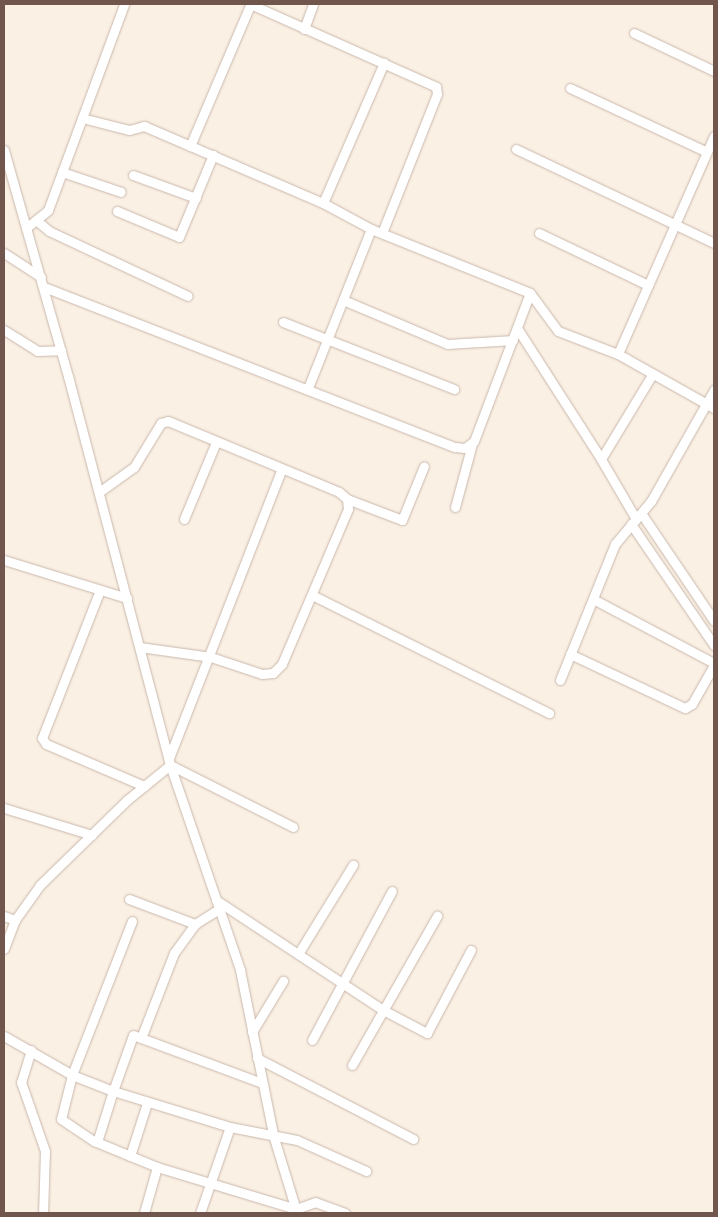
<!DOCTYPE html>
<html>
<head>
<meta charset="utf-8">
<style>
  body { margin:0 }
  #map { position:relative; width:718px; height:1217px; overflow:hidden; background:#faf0e4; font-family:Helvetica,sans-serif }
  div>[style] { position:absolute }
  .roads { filter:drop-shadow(0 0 1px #cab7ab) drop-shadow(0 0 1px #cab7ab) }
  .street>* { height:9px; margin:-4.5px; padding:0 4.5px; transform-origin:4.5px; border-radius:4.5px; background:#fff }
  span { translate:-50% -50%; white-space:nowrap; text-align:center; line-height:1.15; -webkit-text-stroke:4.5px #fdf4e9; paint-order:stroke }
  .frame { position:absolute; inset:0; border:5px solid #70564c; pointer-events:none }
</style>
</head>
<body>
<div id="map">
  <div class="roads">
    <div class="street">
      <i style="left:250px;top:4px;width:204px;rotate:24deg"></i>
      <i style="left:436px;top:87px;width:7px;rotate:82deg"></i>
      <i style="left:437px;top:94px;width:149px;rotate:111.6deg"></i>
      <i style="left:304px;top:29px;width:27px;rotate:-70deg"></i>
      <i style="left:634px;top:33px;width:89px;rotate:25.4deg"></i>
      <i style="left:570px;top:88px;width:151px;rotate:25deg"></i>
      <i style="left:82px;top:118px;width:49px;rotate:14.3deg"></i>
      <i style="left:129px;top:130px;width:16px;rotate:-15deg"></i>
      <i style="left:144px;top:126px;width:195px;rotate:23.3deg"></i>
      <i style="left:323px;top:203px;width:55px;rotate:28.4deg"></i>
      <i style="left:371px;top:229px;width:171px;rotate:21.9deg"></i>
      <i style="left:530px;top:293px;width:47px;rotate:53.6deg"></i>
      <i style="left:558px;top:331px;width:64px;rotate:21deg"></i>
      <i style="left:714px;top:136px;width:238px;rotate:113.8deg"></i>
      <i style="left:618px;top:354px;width:110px;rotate:29.4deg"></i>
      <i style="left:190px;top:146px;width:153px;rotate:-66.9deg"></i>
      <i style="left:516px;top:149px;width:219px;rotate:25.4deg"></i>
      <i style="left:4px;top:150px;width:235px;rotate:74.2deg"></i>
      <i style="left:68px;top:376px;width:402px;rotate:75.3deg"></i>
      <i style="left:170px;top:765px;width:55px;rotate:140.9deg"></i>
      <i style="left:127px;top:800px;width:122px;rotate:135.7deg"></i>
      <i style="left:40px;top:885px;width:43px;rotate:125.5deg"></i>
      <i style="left:15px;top:920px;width:31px;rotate:111deg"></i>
      <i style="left:62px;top:172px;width:62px;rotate:18.7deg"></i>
      <i style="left:133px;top:175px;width:67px;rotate:20.1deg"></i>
      <i style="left:323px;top:203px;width:153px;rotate:-66.5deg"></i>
      <i style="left:117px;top:211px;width:67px;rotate:22.8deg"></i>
      <i style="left:179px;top:237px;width:89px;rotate:-67.5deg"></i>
      <i style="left:36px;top:220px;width:17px;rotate:40deg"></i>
      <i style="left:49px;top:231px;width:153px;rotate:25.1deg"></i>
      <i style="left:26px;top:228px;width:28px;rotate:-39deg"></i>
      <i style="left:48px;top:210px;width:220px;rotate:-69.7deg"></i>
      <i style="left:539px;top:233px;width:121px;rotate:25.5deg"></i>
      <i style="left:4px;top:253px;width:44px;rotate:33deg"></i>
      <i style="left:44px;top:287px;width:441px;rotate:21.3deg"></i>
      <i style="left:455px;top:447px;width:10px;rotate:6deg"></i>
      <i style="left:465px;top:448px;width:11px;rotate:-38deg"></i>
      <i style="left:474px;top:441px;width:158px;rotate:-69.3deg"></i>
      <i style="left:343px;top:300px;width:113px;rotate:22.9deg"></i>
      <i style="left:447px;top:344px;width:66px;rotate:-3.5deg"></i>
      <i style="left:283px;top:322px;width:184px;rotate:21.4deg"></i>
      <i style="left:517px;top:328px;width:156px;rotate:57.3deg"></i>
      <i style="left:4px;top:330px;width:39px;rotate:32deg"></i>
      <i style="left:37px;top:351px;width:24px;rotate:-2deg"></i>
      <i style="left:308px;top:388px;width:171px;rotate:-68.4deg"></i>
      <i style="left:99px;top:492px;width:43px;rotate:-35.5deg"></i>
      <i style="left:134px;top:467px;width:52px;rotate:-58.5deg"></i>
      <i style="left:161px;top:423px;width:7px;rotate:-16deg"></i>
      <i style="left:168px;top:421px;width:185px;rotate:22.5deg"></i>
      <i style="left:339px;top:492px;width:11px;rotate:41deg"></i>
      <i style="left:347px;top:499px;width:10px;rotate:84deg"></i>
      <i style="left:348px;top:509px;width:168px;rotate:113.1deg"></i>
      <i style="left:282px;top:664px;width:13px;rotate:135deg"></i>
      <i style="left:273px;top:673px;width:11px;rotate:175deg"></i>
      <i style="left:262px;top:674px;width:54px;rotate:-161.6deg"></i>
      <i style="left:211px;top:657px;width:72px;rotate:-172deg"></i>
      <i style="left:347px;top:499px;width:59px;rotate:20.9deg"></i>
      <i style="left:402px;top:520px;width:58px;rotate:-67.8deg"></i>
      <i style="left:455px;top:507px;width:65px;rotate:-74.9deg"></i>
      <i style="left:641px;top:513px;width:130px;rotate:55.9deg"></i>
      <i style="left:184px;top:519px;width:83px;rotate:-67.4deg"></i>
      <i style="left:636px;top:519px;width:69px;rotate:-120.3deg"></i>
      <i style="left:601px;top:459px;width:100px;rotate:-58.8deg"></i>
      <i style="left:631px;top:524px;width:147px;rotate:55.6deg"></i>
      <i style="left:4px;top:560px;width:129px;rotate:17.2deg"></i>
      <i style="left:100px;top:590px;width:159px;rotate:111.4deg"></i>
      <i style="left:42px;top:738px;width:7px;rotate:56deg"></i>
      <i style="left:46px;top:744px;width:107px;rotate:23.2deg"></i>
      <i style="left:312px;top:595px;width:265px;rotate:26.5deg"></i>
      <i style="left:593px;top:599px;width:137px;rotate:27.9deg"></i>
      <i style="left:570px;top:654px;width:127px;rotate:25.2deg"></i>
      <i style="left:685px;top:708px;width:8px;rotate:-30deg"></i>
      <i style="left:692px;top:704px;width:45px;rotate:-60.6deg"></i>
      <i style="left:560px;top:680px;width:147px;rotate:-68deg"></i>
      <i style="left:615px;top:544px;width:56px;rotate:-50.1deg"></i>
      <i style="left:651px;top:501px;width:128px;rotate:-60.4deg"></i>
      <i style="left:169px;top:758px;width:309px;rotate:-68.7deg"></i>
      <i style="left:4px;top:808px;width:92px;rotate:17.1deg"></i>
      <i style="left:293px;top:827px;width:138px;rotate:-153.2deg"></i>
      <i style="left:170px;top:765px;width:217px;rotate:71.1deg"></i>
      <i style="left:240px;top:970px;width:171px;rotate:78.6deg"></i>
      <i style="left:274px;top:1138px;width:78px;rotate:73deg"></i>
      <i style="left:129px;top:899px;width:71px;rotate:20.7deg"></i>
      <i style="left:216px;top:900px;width:200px;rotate:33.4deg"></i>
      <i style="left:383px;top:1010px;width:50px;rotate:27.6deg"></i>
      <i style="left:427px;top:1033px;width:94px;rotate:-62.1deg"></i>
      <i style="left:4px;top:916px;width:12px;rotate:20deg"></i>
      <i style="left:132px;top:921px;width:165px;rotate:111.3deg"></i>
      <i style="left:72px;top:1075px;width:45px;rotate:104deg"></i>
      <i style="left:61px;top:1119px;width:40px;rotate:34deg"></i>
      <i style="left:94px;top:1141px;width:68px;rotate:22.4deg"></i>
      <i style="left:157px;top:1167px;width:145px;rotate:16.8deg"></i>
      <i style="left:296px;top:1209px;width:20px;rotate:-20deg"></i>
      <i style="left:315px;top:1202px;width:32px;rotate:20deg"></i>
      <i style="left:298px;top:954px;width:105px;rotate:-58.3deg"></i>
      <i style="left:252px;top:1032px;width:60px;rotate:-58.7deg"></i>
      <i style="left:4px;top:1036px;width:78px;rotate:29.8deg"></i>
      <i style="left:72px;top:1075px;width:44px;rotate:21.3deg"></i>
      <i style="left:113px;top:1091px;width:59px;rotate:-70.3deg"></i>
      <i style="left:133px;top:1035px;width:138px;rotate:20.4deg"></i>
      <i style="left:141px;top:1038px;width:91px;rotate:-68.8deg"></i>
      <i style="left:174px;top:953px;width:36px;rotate:-54deg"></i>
      <i style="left:195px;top:924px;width:28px;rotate:-32deg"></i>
      <i style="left:312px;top:1040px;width:169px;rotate:-61.8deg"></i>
      <i style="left:31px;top:1050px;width:34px;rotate:107deg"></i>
      <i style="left:21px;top:1082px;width:73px;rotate:70.8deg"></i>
      <i style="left:45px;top:1151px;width:62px;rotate:91.8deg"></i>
      <i style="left:257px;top:1058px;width:176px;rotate:27.4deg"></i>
      <i style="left:352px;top:1065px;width:172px;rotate:-60.3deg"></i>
      <i style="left:97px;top:1142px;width:53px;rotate:-72.6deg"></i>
      <i style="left:113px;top:1091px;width:122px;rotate:17.1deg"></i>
      <i style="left:230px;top:1127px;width:68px;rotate:11deg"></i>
      <i style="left:297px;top:1140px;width:76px;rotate:24.2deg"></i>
      <i style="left:130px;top:1156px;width:56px;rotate:-72.2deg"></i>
      <i style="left:144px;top:1213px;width:48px;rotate:-74.2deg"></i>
      <i style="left:200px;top:1213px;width:91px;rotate:-70.8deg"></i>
    </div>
  </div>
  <div class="frame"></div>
</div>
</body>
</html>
